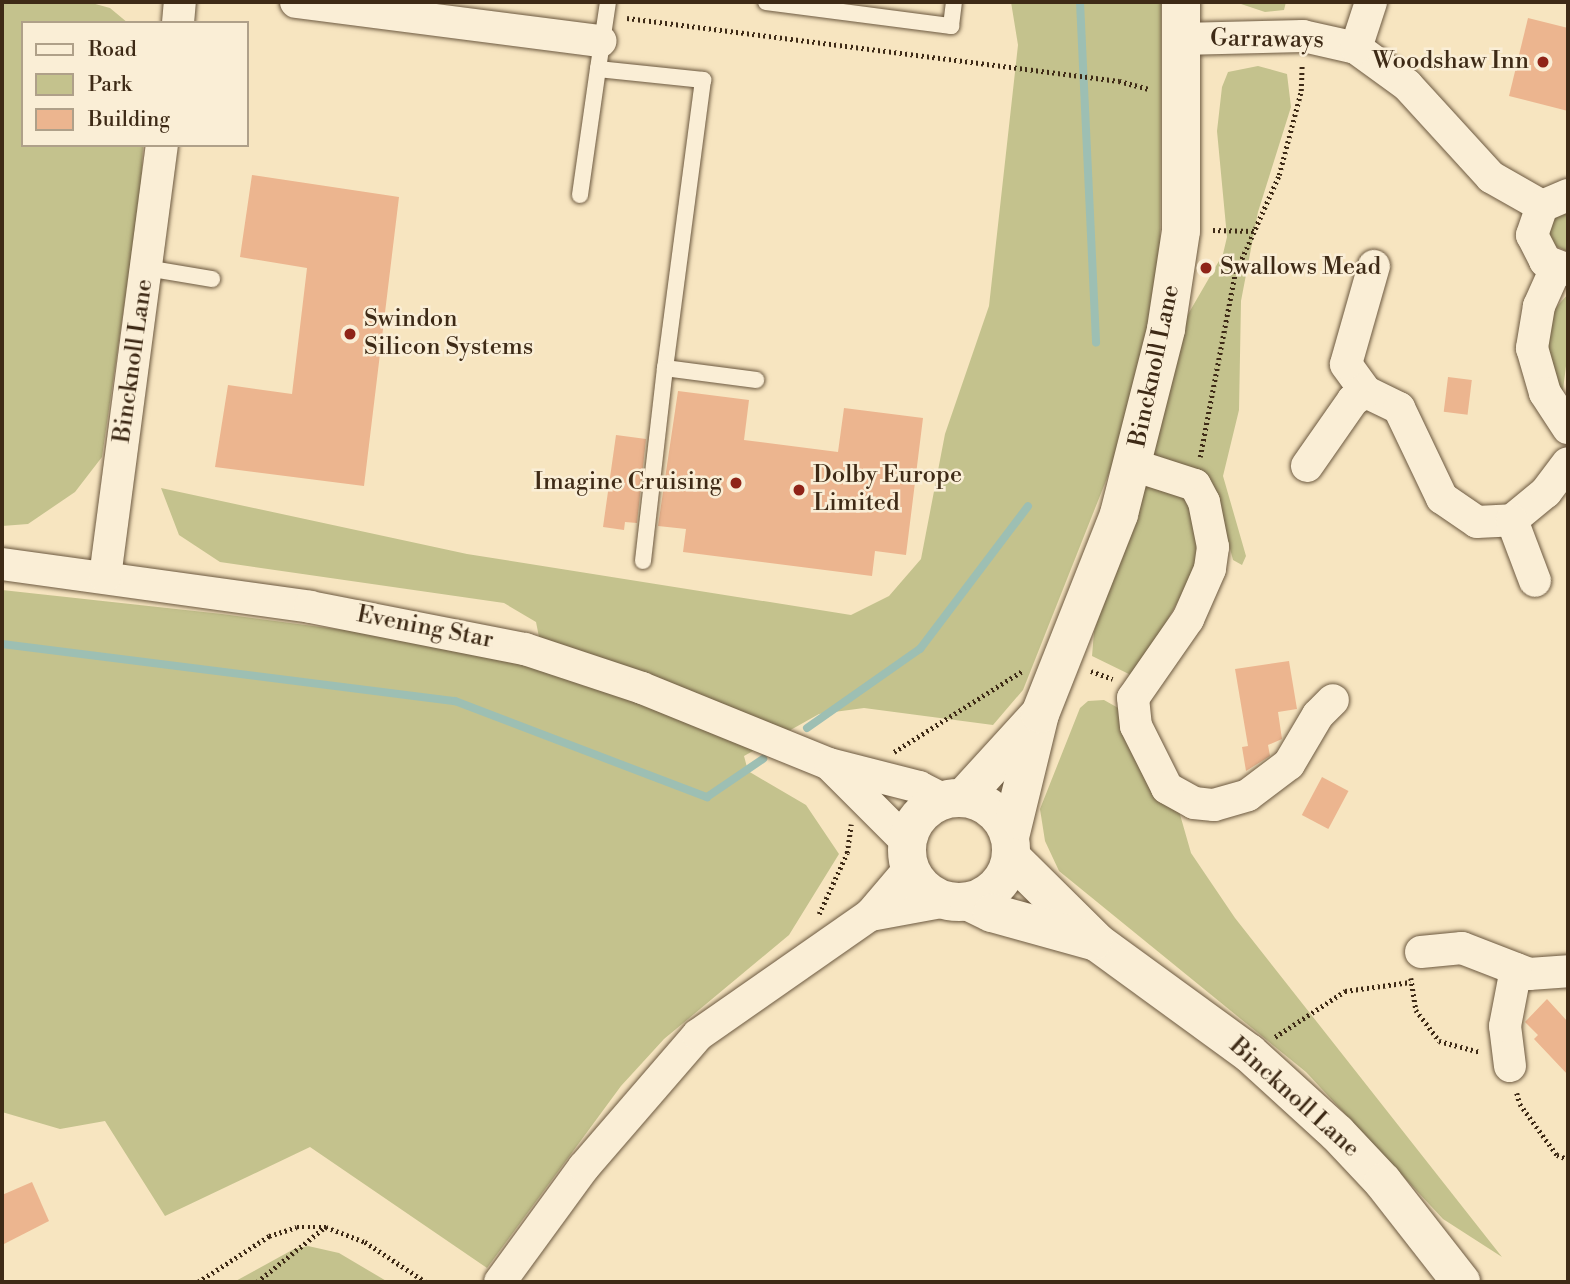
<!DOCTYPE html>
<html>
<head>
<meta charset="utf-8">
<style>
  body { margin:0 }
  #map { position:relative; width:1570px; height:1284px; overflow:hidden; background:#f7e5c0; font-family:"Libre Bodoni",serif }
  div>[style] { position:absolute }
  .green>* { inset:0; background:#c4c28d }
  .stream>* { height:8px; margin:-4px; padding:0 4px; transform-origin:4px; border-radius:4px; background:#9dbfb3 }
  .building>* { inset:0; background:#ecb58f; transform-origin:0 0 }
  .path>* { height:4.5px; margin-top:-2.25px; transform-origin:0; background:repeating-linear-gradient(90deg,#3e2a16 0 2px,transparent 0 5.5px) }
  .roads { filter:drop-shadow(0 0 2px #6c5940) drop-shadow(0 0 2px #6c5940) }
  .service>* { height:16px; margin:-8px; padding:0 8px; transform-origin:8px; border-radius:8px; background:#faeed6 }
  .minor>* { height:32px; margin:-16px; padding:0 16px; transform-origin:16px; border-radius:16px; background:#faeed6 }
  .tertiary>* { height:38px; margin:-19px; padding:0 19px; transform-origin:19px; border-radius:19px; background:#faeed6 }
  .tertiary>.ring { margin:-19px; padding:0; box-sizing:content-box; background:none; border:38px solid #faeed6; border-radius:50% }
  .dots>* { width:19px; height:19px; translate:-50% -50%; box-sizing:border-box; border:4px solid #faeed6; border-radius:50% }
  span { translate:-50% -50%; white-space:nowrap; text-align:center; line-height:1.15; -webkit-text-stroke:5px #faeed6; paint-order:stroke }
  .street-label { font-size:24px; color:#3e2a16 }
  .poi-label { font-size:24px; color:#3e2a16 }
  .right { translate:-100% -50%; text-align:right }
  .left { translate:0 -50%; text-align:left }
  .frame { position:absolute; inset:0; border:4px solid #3e2a16; pointer-events:none }
  .legend { position:absolute; left:21px; top:21px; width:228px; height:126px; box-sizing:border-box; background:#faeed6; border:2px solid #afa089; margin:0; padding:9px 12px; list-style:none; font-size:21px; color:#3e2a16 }
  .legend li { display:flex; align-items:center; gap:14px; height:35px }
  .legend b { width:35px; border:2px solid #afa089 }
</style>
</head>
<body>
<div id="map">
  <div class="green">
    <i style="clip-path:polygon(2px 2px,88px 2px,110px 8px,128px 23px,23px 23px,23px 145px,143px 145px,141px 190px,102px 457px,75px 492px,28px 524px,2px 526px)"></i>
    <i style="clip-path:polygon(1011px 2px,1161px 2px,1160px 310px,1113px 463px,1023px 690px,993px 725px,864px 708px,819px 714px,744px 756px,748px 771px,806px 805px,839px 854px,789px 935px,664px 1039px,621px 1086px,487px 1268px,310px 1147px,165px 1216px,105px 1121px,60px 1129px,2px 1112px,2px 590px,222px 614px,450px 644px,544px 662px,536px 622px,504px 603px,220px 562px,179px 535px,161px 488px,467px 554px,851px 615px,889px 596px,921px 559px,945px 434px,989px 306px,1018px 45px)"></i>
    <i style="clip-path:polygon(1235px 2px,1286px 2px,1284px 10px,1265px 12px)"></i>
    <i style="clip-path:polygon(1258px 66px,1287px 74px,1291px 107px,1258px 212px,1241px 301px,1239px 410px,1223px 476px,1246px 556px,1242px 565px,1233px 560px,1223px 522px,1135px 677px,1092px 656px,1094px 632px,1183px 323px,1223px 254px,1227px 237px,1217px 131px,1222px 87px,1228px 72px)"></i>
    <i style="clip-path:polygon(1568px 210px,1568px 252px,1552px 244px,1547px 229px,1551px 218px)"></i>
    <i style="clip-path:polygon(1568px 294px,1568px 350px,1561px 406px,1545px 362px,1553px 311px)"></i>
    <i style="clip-path:polygon(1104px 700px,1120px 709px,1179px 811px,1191px 853px,1235px 918px,1502px 1257px,1443px 1219px,1306px 1072px,1059px 871px,1045px 841px,1040px 809px,1080px 708px,1088px 701px)"></i>
    <i style="clip-path:polygon(308px 1246px,339px 1253px,388px 1282px,234px 1282px,294px 1249px)"></i>
  </div>
  <div class="stream">
    <i style="left:1080px;top:2px;width:341px;rotate:87.3deg"></i>
    <i style="left:2px;top:644px;width:457px;rotate:7.2deg"></i>
    <i style="left:455px;top:701px;width:270px;rotate:20.9deg"></i>
    <i style="left:707px;top:797px;width:68px;rotate:-34.2deg"></i>
    <i style="left:807px;top:728px;width:138px;rotate:-35deg"></i>
    <i style="left:920px;top:649px;width:179px;rotate:-52.9deg"></i>
  </div>
  <div class="building">
    <i style="clip-path:polygon(1528px 18px,1568px 28px,1568px 111px,1509px 96px)"></i>
    <i style="clip-path:polygon(252px 175px,399px 197px,364px 486px,215px 467px,228px 385px,292px 394px,307px 268px,240px 257px)"></i>
    <i style="left:1448px;top:377px;width:24px;height:35px;rotate:7deg"></i>
    <i style="clip-path:polygon(678px 391px,749px 400px,744px 440px,838px 452px,844px 408px,923px 418px,906px 555px,875px 551px,872px 576px,683px 552px,686px 529px,658px 526px)"></i>
    <i style="clip-path:polygon(616px 435px,646px 439px,637px 523px,625px 522px,624px 530px,603px 527px)"></i>
    <i style="clip-path:polygon(1289px 661px,1297px 709px,1278px 712px,1282px 739px,1268px 745px,1270px 756px,1246px 771px,1242px 747px,1248px 746px,1235px 669px)"></i>
    <i style="left:1322px;top:777px;width:30px;height:43px;rotate:28deg"></i>
    <i style="clip-path:polygon(1547px 999px,1568px 1022px,1568px 1075px,1534px 1039px,1538px 1035px,1525px 1022px)"></i>
    <i style="clip-path:polygon(32px 1182px,49px 1221px,2px 1245px,2px 1195px)"></i>
  </div>
  <div class="path">
    <i style="left:627px;top:18px;width:496px;rotate:7.3deg"></i>
    <i style="left:1119px;top:81px;width:31px;rotate:15deg"></i>
    <i style="left:1213px;top:230px;width:41px;rotate:1.4deg"></i>
    <i style="left:1200px;top:457px;width:186px;rotate:-79.2deg"></i>
    <i style="left:1235px;top:274px;width:108px;rotate:-66deg"></i>
    <i style="left:1279px;top:175px;width:87px;rotate:-75.3deg"></i>
    <i style="left:1301px;top:91px;width:26px;rotate:-88deg"></i>
    <i style="left:1091px;top:671px;width:23px;rotate:20deg"></i>
    <i style="left:894px;top:752px;width:151px;rotate:-32.3deg"></i>
    <i style="left:819px;top:914px;width:67px;rotate:-65.3deg"></i>
    <i style="left:847px;top:853px;width:29px;rotate:-82deg"></i>
    <i style="left:1411px;top:978px;width:32px;rotate:81deg"></i>
    <i style="left:1416px;top:1010px;width:39px;rotate:53deg"></i>
    <i style="left:1439px;top:1041px;width:42px;rotate:15deg"></i>
    <i style="left:1275px;top:1037px;width:84px;rotate:-33.3deg"></i>
    <i style="left:1345px;top:991px;width:66px;rotate:-7.9deg"></i>
    <i style="left:1517px;top:1093px;width:11px;rotate:75deg"></i>
    <i style="left:1520px;top:1104px;width:63px;rotate:54deg"></i>
    <i style="left:1557px;top:1155px;width:12px;rotate:20deg"></i>
    <i style="left:198px;top:1282px;width:85px;rotate:-32.9deg"></i>
    <i style="left:269px;top:1236px;width:29px;rotate:-18deg"></i>
    <i style="left:297px;top:1227px;width:29px"></i>
    <i style="left:326px;top:1227px;width:42px;rotate:21deg"></i>
    <i style="left:365px;top:1242px;width:73px;rotate:33.3deg"></i>
    <i style="left:257px;top:1282px;width:87px;rotate:-39deg"></i>
  </div>
  <div class="roads">
    <div class="service">
      <i style="left:608px;top:2px;width:68px;rotate:98.5deg"></i>
      <i style="left:598px;top:69px;width:106px;rotate:6deg"></i>
      <i style="left:703px;top:80px;width:290px;rotate:97.5deg"></i>
      <i style="left:665px;top:368px;width:92px;rotate:7.5deg"></i>
      <i style="left:766px;top:2px;width:187px;rotate:7.4deg"></i>
      <i style="left:951px;top:26px;width:24px;rotate:-83deg"></i>
      <i style="left:580px;top:195px;width:127px;rotate:-81.9deg"></i>
      <i style="left:146px;top:268px;width:67px;rotate:9.5deg"></i>
      <i style="left:643px;top:561px;width:194px;rotate:-83.5deg"></i>
    </div>
    <div class="minor">
      <i style="left:296px;top:2px;width:307px;rotate:7.3deg"></i>
      <i style="left:178px;top:23px;width:21px;rotate:-85deg"></i>
      <i style="left:1181px;top:39px;width:122px;rotate:-1.4deg"></i>
      <i style="left:1303px;top:36px;width:54px;rotate:12.8deg"></i>
      <i style="left:1356px;top:48px;width:63px;rotate:36deg"></i>
      <i style="left:1407px;top:85px;width:125px;rotate:47.6deg"></i>
      <i style="left:1491px;top:177px;width:59px;rotate:29.6deg"></i>
      <i style="left:1356px;top:48px;width:48px;rotate:-71.9deg"></i>
      <i style="left:1568px;top:195px;width:28px;rotate:157deg"></i>
      <i style="left:1542px;top:206px;width:31px;rotate:109deg"></i>
      <i style="left:1532px;top:235px;width:29px;rotate:63deg"></i>
      <i style="left:1545px;top:261px;width:25px;rotate:21deg"></i>
      <i style="left:1556px;top:268px;width:42px;rotate:114.1deg"></i>
      <i style="left:1539px;top:306px;width:43px;rotate:99.5deg"></i>
      <i style="left:1532px;top:348px;width:47px;rotate:73.9deg"></i>
      <i style="left:1545px;top:393px;width:42px;rotate:56.7deg"></i>
      <i style="left:1366px;top:392px;width:37px;rotate:26deg"></i>
      <i style="left:1399px;top:408px;width:100px;rotate:64.5deg"></i>
      <i style="left:1442px;top:498px;width:42px;rotate:34.4deg"></i>
      <i style="left:1477px;top:522px;width:35px;rotate:-3deg"></i>
      <i style="left:1512px;top:520px;width:44px;rotate:-39.5deg"></i>
      <i style="left:1546px;top:492px;width:36px;rotate:-53deg"></i>
      <i style="left:1133px;top:465px;width:65px;rotate:17.9deg"></i>
      <i style="left:1195px;top:485px;width:19px;rotate:62deg"></i>
      <i style="left:1204px;top:502px;width:46px;rotate:78.7deg"></i>
      <i style="left:1213px;top:547px;width:22px;rotate:98deg"></i>
      <i style="left:1210px;top:569px;width:55px;rotate:113.7deg"></i>
      <i style="left:1188px;top:619px;width:96px;rotate:124.8deg"></i>
      <i style="left:1133px;top:698px;width:28px;rotate:84deg"></i>
      <i style="left:1136px;top:726px;width:69px;rotate:63.4deg"></i>
      <i style="left:1167px;top:788px;width:31px;rotate:29deg"></i>
      <i style="left:1194px;top:803px;width:20px;rotate:6deg"></i>
      <i style="left:1214px;top:805px;width:35px;rotate:-16deg"></i>
      <i style="left:1248px;top:795px;width:51px;rotate:-37.1deg"></i>
      <i style="left:1289px;top:764px;width:57px;rotate:-59.4deg"></i>
      <i style="left:1318px;top:715px;width:21px;rotate:-45deg"></i>
      <i style="left:1307px;top:466px;width:80px;rotate:-55.1deg"></i>
      <i style="left:1353px;top:400px;width:15px;rotate:-32deg"></i>
      <i style="left:1366px;top:392px;width:34px;rotate:-126deg"></i>
      <i style="left:1346px;top:364px;width:102px;rotate:-74.1deg"></i>
      <i style="left:1512px;top:520px;width:65px;rotate:69.3deg"></i>
      <i style="left:2px;top:564px;width:311px;rotate:7.9deg"></i>
      <i style="left:310px;top:607px;width:219px;rotate:11.1deg"></i>
      <i style="left:525px;top:649px;width:123px;rotate:18.4deg"></i>
      <i style="left:642px;top:688px;width:202px;rotate:22.1deg"></i>
      <i style="left:829px;top:764px;width:93px;rotate:14.3deg"></i>
      <i style="left:919px;top:787px;width:29px;rotate:27deg"></i>
      <i style="left:105px;top:577px;width:436px;rotate:-82.5deg"></i>
      <i style="left:830px;top:765px;width:110px;rotate:45deg"></i>
      <i style="left:870px;top:915px;width:77px;rotate:-10.4deg"></i>
      <i style="left:1421px;top:952px;width:41px;rotate:-5.6deg"></i>
      <i style="left:1462px;top:948px;width:72px;rotate:21.2deg"></i>
      <i style="left:1529px;top:974px;width:39px;rotate:-4deg"></i>
      <i style="left:1510px;top:1066px;width:40px;rotate:-97.1deg"></i>
      <i style="left:1505px;top:1026px;width:58px;rotate:-79.1deg"></i>
      <i style="left:500px;top:1282px;width:142px;rotate:-53.9deg"></i>
      <i style="left:584px;top:1167px;width:174px;rotate:-49.2deg"></i>
      <i style="left:698px;top:1035px;width:210px;rotate:-34.9deg"></i>
      <i style="left:870px;top:915px;width:62px;rotate:-49.6deg"></i>
    </div>
    <div class="tertiary">
      <i style="left:963px;top:798px;width:110px;rotate:-47.6deg"></i>
      <i class="ring" style="left:907px;top:798px;width:66px;height:66px"></i>
      <i style="left:1010px;top:837px;width:127px;rotate:-76.3deg"></i>
      <i style="left:1040px;top:714px;width:215px;rotate:-68.4deg"></i>
      <i style="left:1119px;top:514px;width:191px;rotate:-75.7deg"></i>
      <i style="left:1166px;top:329px;width:99px;rotate:-81.3deg"></i>
      <i style="left:1181px;top:231px;width:229px;rotate:-90deg"></i>
      <i style="left:1011px;top:857px;width:122px;rotate:44.7deg"></i>
      <i style="left:1098px;top:943px;width:187px;rotate:36.1deg"></i>
      <i style="left:1249px;top:1053px;width:119px;rotate:42.3deg"></i>
      <i style="left:1337px;top:1133px;width:67px;rotate:46.8deg"></i>
      <i style="left:1383px;top:1182px;width:127px;rotate:52deg"></i>
      <i style="left:969px;top:902px;width:25px;rotate:26deg"></i>
      <i style="left:992px;top:913px;width:105px;rotate:15.5deg"></i>
    </div>
  </div>
  <div class="dots">
    <i style="left:1543px;top:62px;background:#8f2418"></i>
    <i style="left:1206px;top:268px;background:#8f2418"></i>
    <i style="left:350px;top:334px;background:#8f2418"></i>
    <i style="left:736px;top:483px;background:#8f2418"></i>
    <i style="left:799px;top:490px;background:#8f2418"></i>
  </div>
  <div class="street-label">
    <span style="left:1267px;top:40px;rotate:1deg">Garraways</span>
    <span style="left:134px;top:361px;rotate:-82deg">Bincknoll Lane</span>
    <span style="left:1155px;top:366px;rotate:-78deg">Bincknoll Lane</span>
    <span style="left:425px;top:628px;rotate:11deg">Evening Star</span>
    <span style="left:1294px;top:1098px;rotate:42deg">Bincknoll Lane</span>
  </div>
  <div class="poi-label">
    <span class="right" style="left:1529px;top:62px">Woodshaw Inn</span>
    <span class="left" style="left:1220px;top:268px">Swallows Mead</span>
    <span class="left" style="left:364px;top:334px">Swindon<br>Silicon Systems</span>
    <span class="left" style="left:813px;top:490px">Dolby Europe<br>Limited</span>
    <span class="right" style="left:722px;top:483px">Imagine Cruising</span>
  </div>
  <div class="frame"></div>
  <ul class="legend">
  <li><b style="height:9px;background:#faeed6"></b>Road</li>
  <li><b style="height:19px;background:#c4c28d"></b>Park</li>
  <li><b style="height:19px;background:#ecb58f"></b>Building</li>
  </ul>
</div>
</body>
</html>
